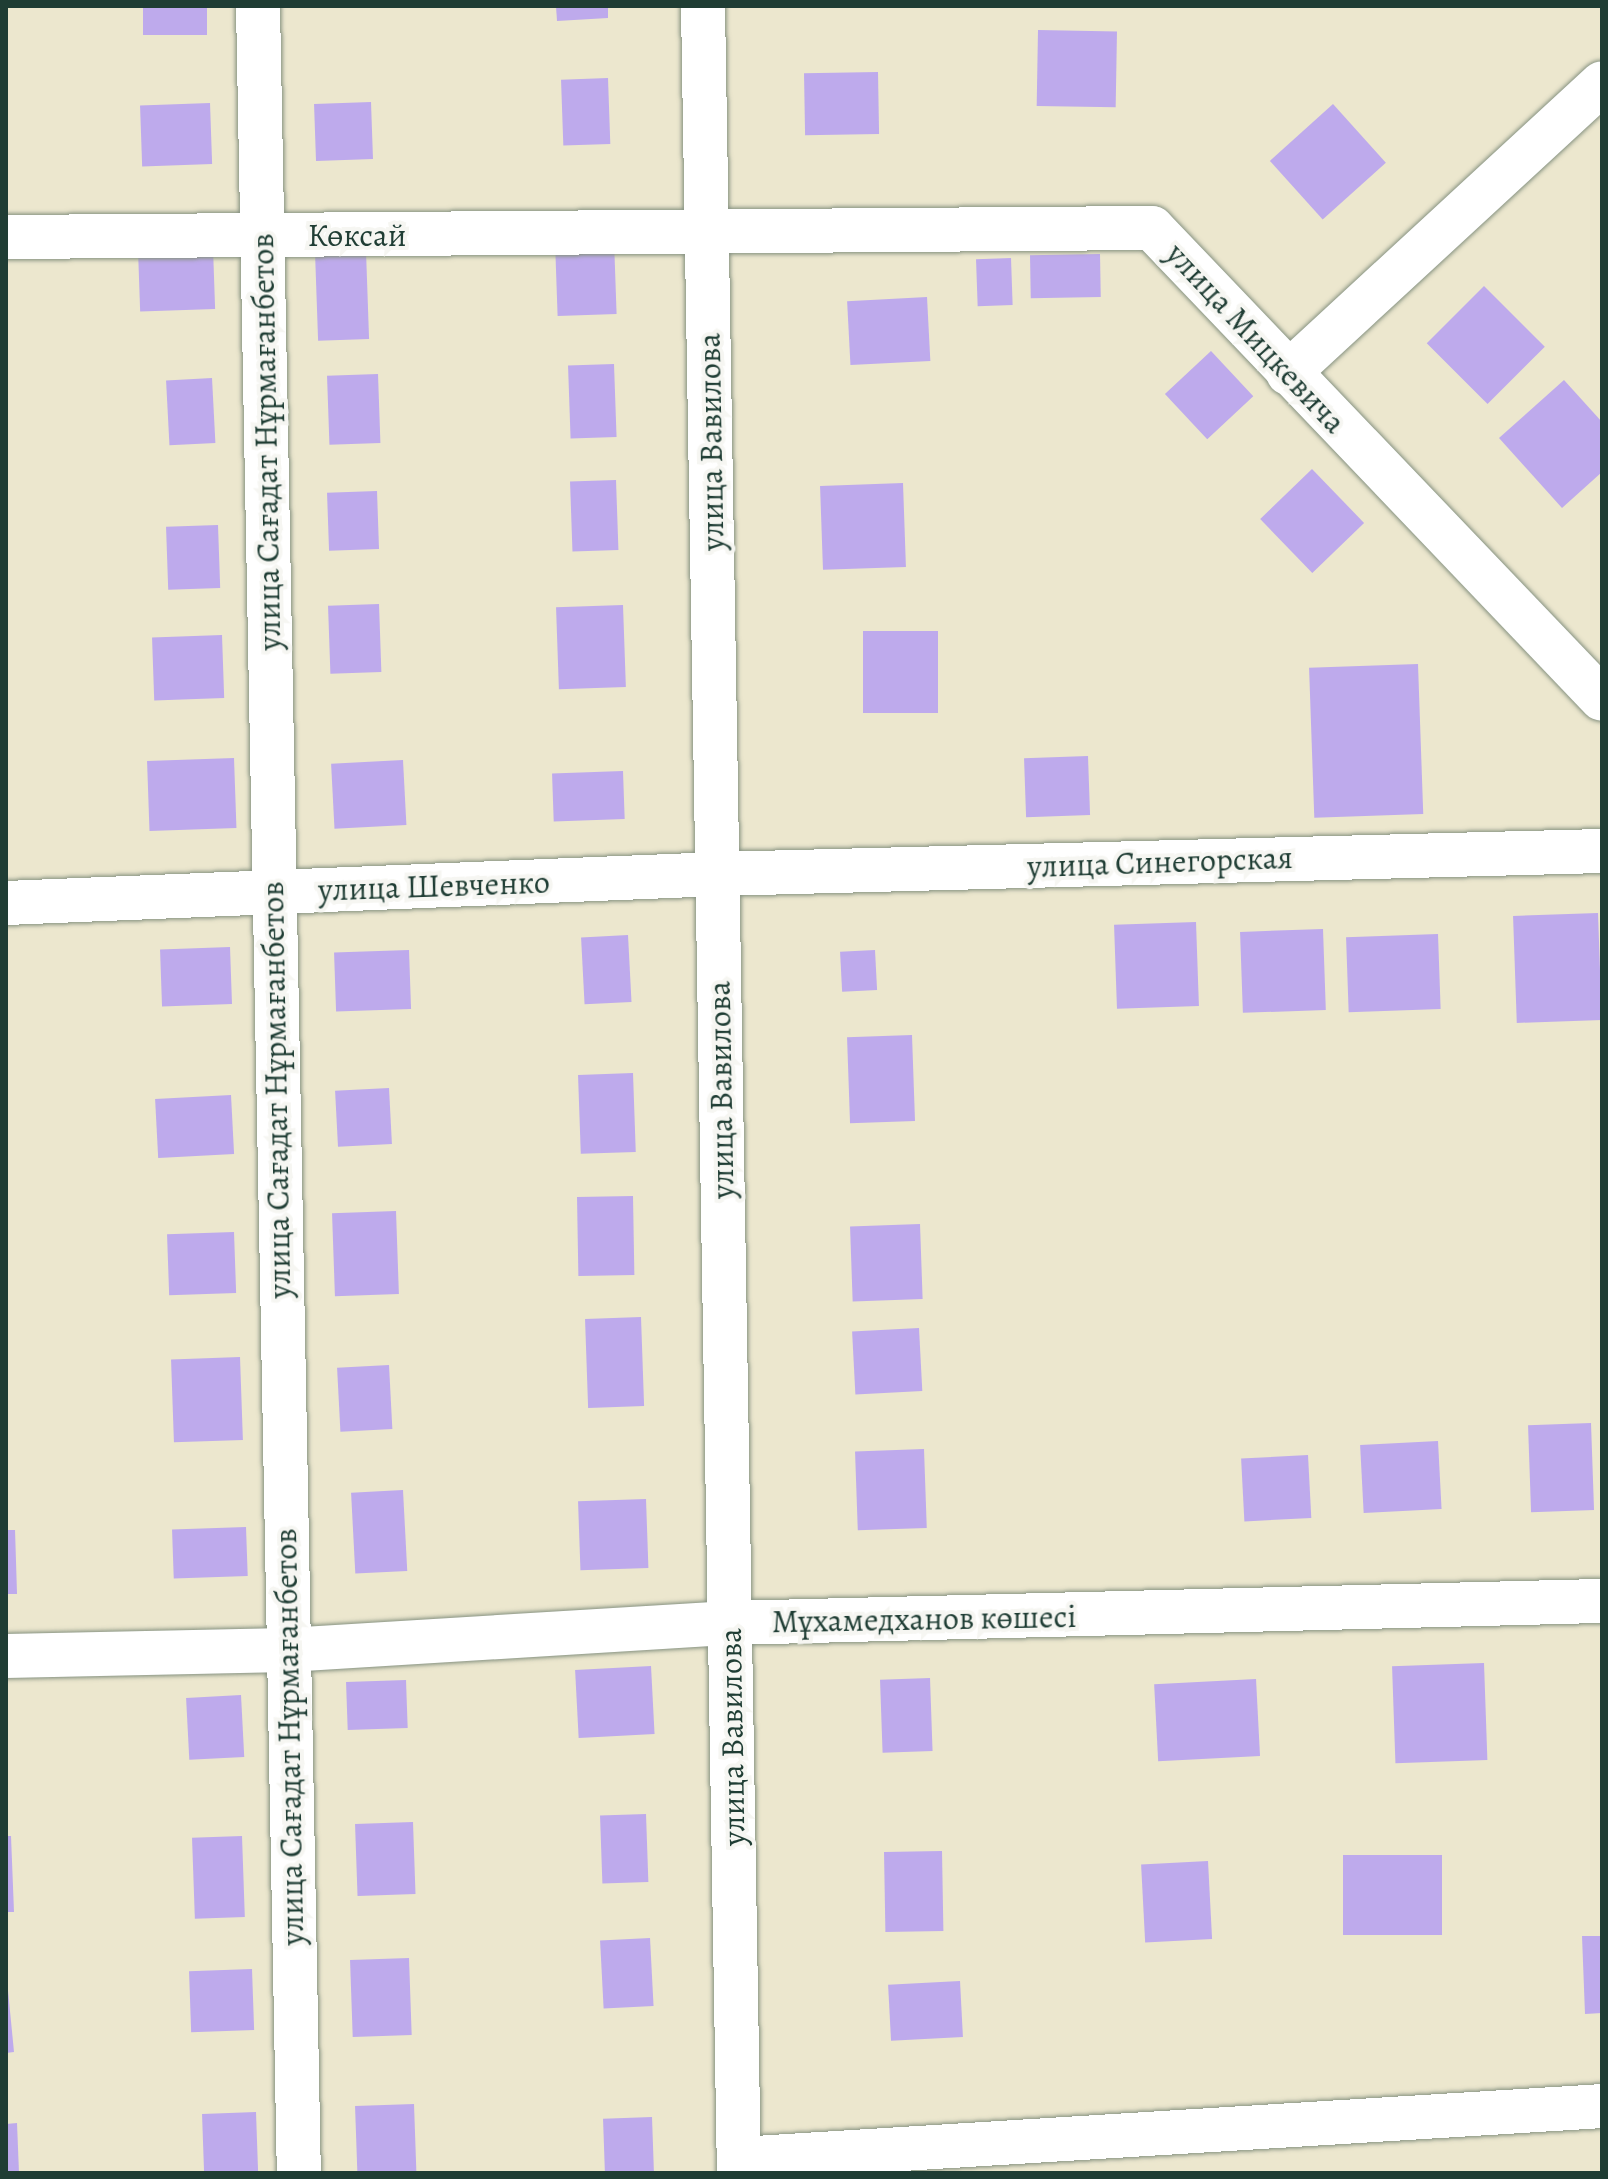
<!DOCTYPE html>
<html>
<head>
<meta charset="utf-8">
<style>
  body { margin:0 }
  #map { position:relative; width:1608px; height:2179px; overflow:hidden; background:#ece7ce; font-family:Alegreya,serif }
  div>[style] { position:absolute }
  .building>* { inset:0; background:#beaaec; transform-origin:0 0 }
  .roads { filter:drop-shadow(0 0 2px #869281) drop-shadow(0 0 2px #869281) }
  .minor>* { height:44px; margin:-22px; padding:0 22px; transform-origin:22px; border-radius:22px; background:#fff }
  span { translate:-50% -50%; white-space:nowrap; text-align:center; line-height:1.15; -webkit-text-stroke:8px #f6f6f2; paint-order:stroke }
  .street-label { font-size:32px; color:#1f3d34 }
  .frame { position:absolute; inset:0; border:8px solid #1f3d34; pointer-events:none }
</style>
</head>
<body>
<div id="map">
  <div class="building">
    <i style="left:143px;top:6px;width:64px;height:29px"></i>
    <i style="clip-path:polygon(556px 6px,608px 6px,608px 18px,557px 21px)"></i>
    <i style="left:1038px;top:30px;width:79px;height:76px;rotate:1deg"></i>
    <i style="left:878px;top:72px;width:62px;height:74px;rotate:89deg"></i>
    <i style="left:608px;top:78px;width:66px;height:47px;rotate:88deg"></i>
    <i style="left:371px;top:102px;width:57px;height:57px;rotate:88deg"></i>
    <i style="left:210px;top:103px;width:61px;height:70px;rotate:88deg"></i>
    <i style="left:1333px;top:104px;width:79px;height:85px;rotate:48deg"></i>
    <i style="left:614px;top:240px;width:74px;height:59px;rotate:88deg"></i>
    <i style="left:213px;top:248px;width:61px;height:75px;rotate:88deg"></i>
    <i style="left:366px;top:251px;width:88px;height:51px;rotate:88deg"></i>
    <i style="left:1100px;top:254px;width:43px;height:70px;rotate:89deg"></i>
    <i style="left:1011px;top:258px;width:47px;height:35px;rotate:88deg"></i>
    <i style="left:1484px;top:286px;width:86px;height:81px;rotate:45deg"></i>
    <i style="left:927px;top:297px;width:64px;height:80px;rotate:87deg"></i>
    <i style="left:1211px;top:351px;width:62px;height:63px;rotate:47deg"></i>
    <i style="left:614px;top:364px;width:73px;height:46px;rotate:88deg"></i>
    <i style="left:378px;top:374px;width:69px;height:51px;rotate:88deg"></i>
    <i style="left:212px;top:378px;width:65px;height:46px;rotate:87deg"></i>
    <i style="clip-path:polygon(1564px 380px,1602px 422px,1602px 472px,1562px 508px,1499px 438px)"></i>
    <i style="left:1312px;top:469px;width:75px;height:72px;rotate:46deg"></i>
    <i style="left:616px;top:480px;width:70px;height:46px;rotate:88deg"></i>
    <i style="left:903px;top:483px;width:84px;height:83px;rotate:88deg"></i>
    <i style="left:377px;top:491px;width:58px;height:50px;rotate:88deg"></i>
    <i style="left:218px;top:525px;width:63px;height:52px;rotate:88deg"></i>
    <i style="left:379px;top:604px;width:68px;height:51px;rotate:88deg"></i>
    <i style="left:623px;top:605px;width:82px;height:67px;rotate:88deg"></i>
    <i style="left:938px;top:631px;width:82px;height:75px;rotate:90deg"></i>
    <i style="left:222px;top:635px;width:63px;height:70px;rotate:88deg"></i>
    <i style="left:1418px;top:664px;width:150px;height:109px;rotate:88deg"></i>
    <i style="left:1088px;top:756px;width:59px;height:64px;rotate:88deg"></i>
    <i style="left:234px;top:758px;width:70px;height:87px;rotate:88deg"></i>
    <i style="left:403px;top:760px;width:65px;height:72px;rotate:87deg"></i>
    <i style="left:623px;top:771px;width:48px;height:71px;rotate:88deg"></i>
    <i style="left:1598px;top:913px;width:107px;height:85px;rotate:88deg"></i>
    <i style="left:1196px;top:922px;width:84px;height:82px;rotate:88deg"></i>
    <i style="left:1323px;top:929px;width:81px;height:83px;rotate:88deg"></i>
    <i style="left:1438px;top:934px;width:75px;height:92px;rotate:88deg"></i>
    <i style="left:628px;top:935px;width:67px;height:47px;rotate:87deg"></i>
    <i style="left:230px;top:947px;width:57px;height:70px;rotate:88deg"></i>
    <i style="left:409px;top:950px;width:59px;height:75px;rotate:88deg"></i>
    <i style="left:875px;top:950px;width:40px;height:35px;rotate:87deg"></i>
    <i style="left:912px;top:1035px;width:86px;height:65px;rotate:88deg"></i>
    <i style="left:633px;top:1073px;width:79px;height:55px;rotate:88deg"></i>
    <i style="left:389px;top:1088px;width:56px;height:54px;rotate:87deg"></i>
    <i style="left:231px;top:1095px;width:59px;height:76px;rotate:87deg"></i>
    <i style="left:633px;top:1196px;width:79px;height:56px;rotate:89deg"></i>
    <i style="left:396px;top:1211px;width:83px;height:64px;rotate:88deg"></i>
    <i style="left:920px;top:1224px;width:75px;height:70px;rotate:88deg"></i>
    <i style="left:234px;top:1232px;width:61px;height:67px;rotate:88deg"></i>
    <i style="left:641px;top:1317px;width:89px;height:56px;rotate:88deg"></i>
    <i style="left:919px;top:1328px;width:63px;height:67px;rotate:87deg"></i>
    <i style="left:240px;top:1357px;width:83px;height:69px;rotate:88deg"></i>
    <i style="left:389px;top:1365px;width:64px;height:52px;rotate:87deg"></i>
    <i style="left:1591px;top:1423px;width:87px;height:63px;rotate:88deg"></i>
    <i style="left:1438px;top:1441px;width:68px;height:78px;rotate:87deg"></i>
    <i style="left:924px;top:1449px;width:79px;height:69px;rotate:88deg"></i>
    <i style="left:1308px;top:1455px;width:63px;height:67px;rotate:87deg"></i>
    <i style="left:403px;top:1490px;width:81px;height:52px;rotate:87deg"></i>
    <i style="left:646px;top:1499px;width:69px;height:68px;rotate:88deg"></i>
    <i style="left:246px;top:1527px;width:49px;height:74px;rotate:88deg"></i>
    <i style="clip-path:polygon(6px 1530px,15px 1530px,17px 1594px,6px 1594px)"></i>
    <i style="left:1484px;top:1663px;width:97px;height:92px;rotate:88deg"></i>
    <i style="left:651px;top:1666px;width:68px;height:76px;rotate:87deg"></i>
    <i style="left:930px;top:1678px;width:73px;height:50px;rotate:88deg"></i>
    <i style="left:1256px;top:1679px;width:77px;height:102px;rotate:87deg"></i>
    <i style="left:406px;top:1680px;width:48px;height:60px;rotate:88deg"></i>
    <i style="left:241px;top:1695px;width:62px;height:55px;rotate:87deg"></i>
    <i style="left:646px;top:1814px;width:68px;height:46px;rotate:88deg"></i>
    <i style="left:413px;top:1822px;width:72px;height:58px;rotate:88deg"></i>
    <i style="clip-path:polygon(6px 1836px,11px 1836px,14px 1912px,6px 1912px)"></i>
    <i style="left:242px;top:1836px;width:81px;height:50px;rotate:88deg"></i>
    <i style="left:942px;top:1851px;width:80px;height:58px;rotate:89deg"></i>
    <i style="left:1343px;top:1855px;width:99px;height:80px"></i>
    <i style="left:1208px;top:1861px;width:78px;height:67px;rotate:87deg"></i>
    <i style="clip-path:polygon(1582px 1936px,1602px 1936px,1602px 2013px,1585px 2014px)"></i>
    <i style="left:650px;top:1938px;width:68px;height:50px;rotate:87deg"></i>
    <i style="left:409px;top:1958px;width:77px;height:59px;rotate:88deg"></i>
    <i style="left:252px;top:1969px;width:61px;height:63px;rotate:88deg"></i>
    <i style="clip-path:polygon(6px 1970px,14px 2052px,6px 2053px)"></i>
    <i style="left:960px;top:1981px;width:56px;height:72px;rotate:87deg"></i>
    <i style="left:414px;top:2104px;width:69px;height:59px;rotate:88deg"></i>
    <i style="left:256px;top:2112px;width:61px;height:54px;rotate:88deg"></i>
    <i style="left:652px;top:2117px;width:56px;height:49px;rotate:88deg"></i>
    <i style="clip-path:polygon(17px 2123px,19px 2173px,6px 2173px,6px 2124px)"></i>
  </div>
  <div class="roads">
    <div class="minor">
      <i style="left:258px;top:6px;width:2167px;rotate:88.92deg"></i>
      <i style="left:703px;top:6px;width:2167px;rotate:89.05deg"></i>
      <i style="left:6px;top:237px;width:1146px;rotate:-0.45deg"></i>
      <i style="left:1152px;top:228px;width:651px;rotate:46.31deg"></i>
      <i style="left:1288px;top:373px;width:427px;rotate:-42.7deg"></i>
      <i style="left:6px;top:903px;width:713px;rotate:-2.33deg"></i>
      <i style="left:718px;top:874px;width:884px;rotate:-1.49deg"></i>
      <i style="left:6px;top:1656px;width:281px;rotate:-1.2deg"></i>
      <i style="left:287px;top:1650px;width:444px;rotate:-3.5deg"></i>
      <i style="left:730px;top:1623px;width:872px;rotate:-1.45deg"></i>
      <i style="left:739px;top:2159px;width:865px;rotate:-3.51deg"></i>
    </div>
  </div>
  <div class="street-label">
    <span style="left:357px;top:235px">Көксай</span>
    <span style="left:1256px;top:338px;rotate:47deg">улица Мицкевича</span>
    <span style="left:266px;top:442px;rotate:-91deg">улица Сағадат Нұрмағанбетов</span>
    <span style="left:711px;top:442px;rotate:-91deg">улица Вавилова</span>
    <span style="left:1160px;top:862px;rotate:-2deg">улица Синегорская</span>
    <span style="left:434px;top:886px;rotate:-2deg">улица Шевченко</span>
    <span style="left:276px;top:1090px;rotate:-91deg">улица Сағадат Нұрмағанбетов</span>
    <span style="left:721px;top:1090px;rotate:-91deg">улица Вавилова</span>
    <span style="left:924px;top:1619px;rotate:-1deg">Мұхамедханов көшесі</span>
    <span style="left:289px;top:1737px;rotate:-91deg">улица Сағадат Нұрмағанбетов</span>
    <span style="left:732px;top:1737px;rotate:-91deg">улица Вавилова</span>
  </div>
  <div class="frame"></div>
</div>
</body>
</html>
